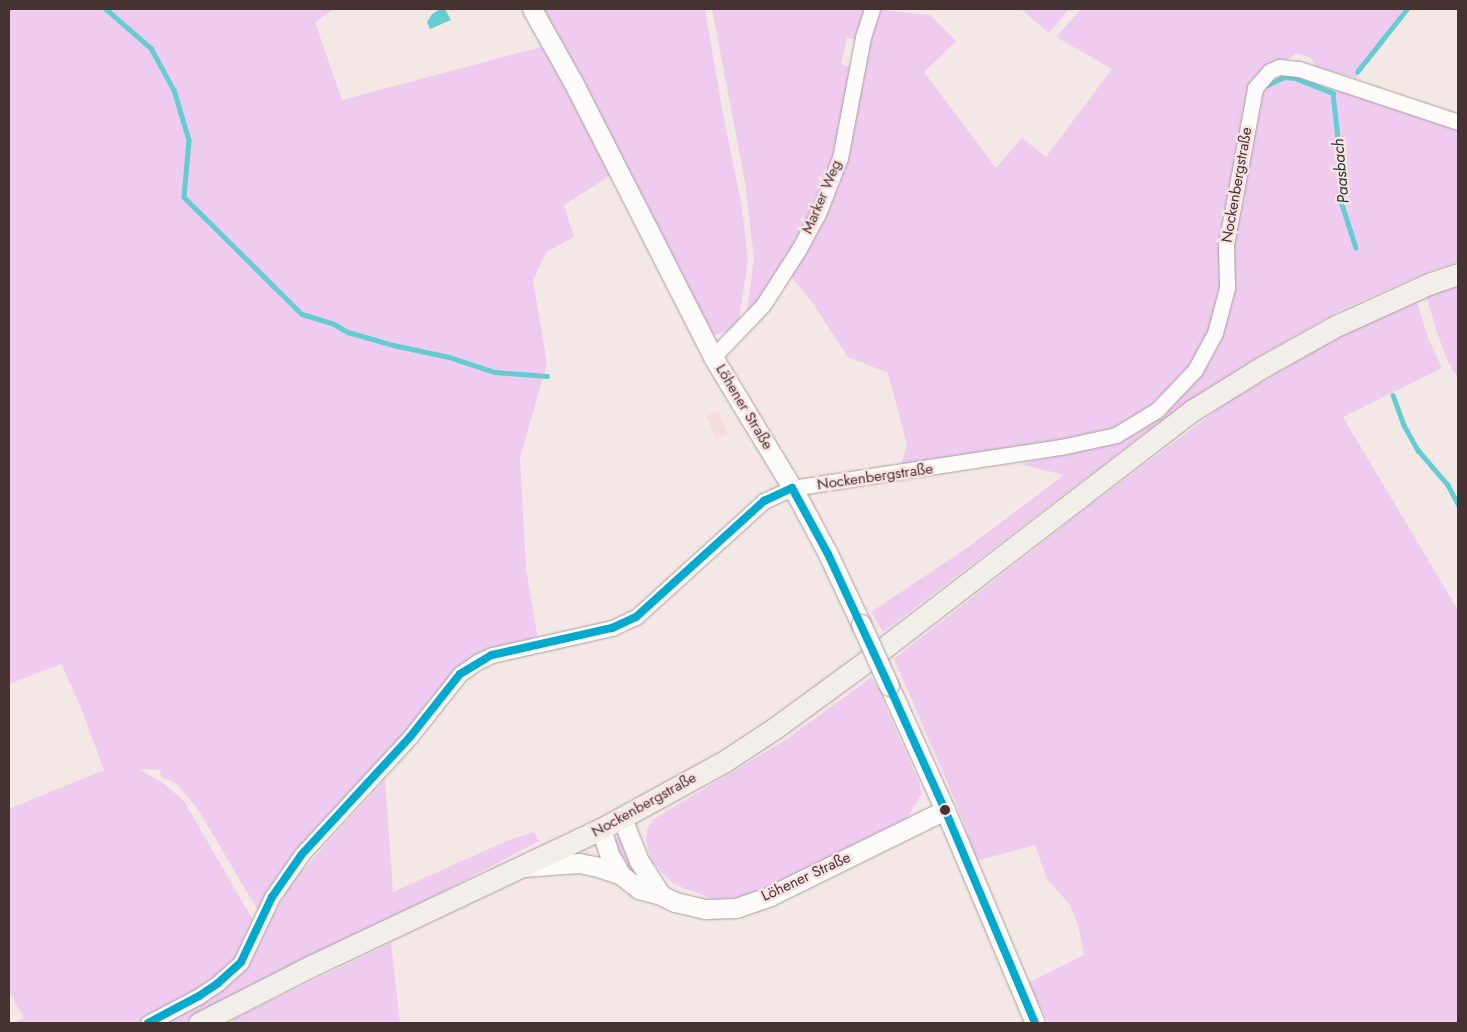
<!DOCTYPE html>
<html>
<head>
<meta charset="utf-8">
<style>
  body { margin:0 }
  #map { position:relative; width:1467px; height:1032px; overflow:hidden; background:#f4e8e7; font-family:Jost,sans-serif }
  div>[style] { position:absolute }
  .built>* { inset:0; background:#f6dcdb; transform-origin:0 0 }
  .green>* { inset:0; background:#eecbef }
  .water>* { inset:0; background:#64cdd2 }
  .stream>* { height:4.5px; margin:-2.25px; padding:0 2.25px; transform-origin:2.25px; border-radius:2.25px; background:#64cdd2 }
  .roads { filter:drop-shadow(0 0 1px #ab9d9c) drop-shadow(0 0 1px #ab9d9c) }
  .minor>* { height:15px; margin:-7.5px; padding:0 7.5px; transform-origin:7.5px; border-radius:7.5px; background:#fdfcfb }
  .tertiary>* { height:19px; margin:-9.5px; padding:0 9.5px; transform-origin:9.5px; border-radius:9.5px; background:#fdfcfb }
  .secondary>* { height:21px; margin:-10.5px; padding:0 10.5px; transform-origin:10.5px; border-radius:10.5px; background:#f2efeb }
  .bridges { filter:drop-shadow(0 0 1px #ab9d9c) drop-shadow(0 0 1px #ab9d9c) }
  .tertiary-bridge>* { height:19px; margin:-9.5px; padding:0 9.5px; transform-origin:9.5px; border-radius:9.5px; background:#fdfcfb }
  .bus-1>* { height:8px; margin:-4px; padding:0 4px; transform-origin:4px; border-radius:4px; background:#00a9ce }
  .dots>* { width:14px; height:14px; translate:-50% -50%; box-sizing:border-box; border:2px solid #f9e3e2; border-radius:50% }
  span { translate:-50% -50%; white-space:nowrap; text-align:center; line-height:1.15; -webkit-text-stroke:5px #f9e3e2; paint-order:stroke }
  .street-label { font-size:15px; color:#473232 }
  .water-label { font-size:16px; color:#20383a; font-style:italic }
  .frame { position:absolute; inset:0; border:10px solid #473232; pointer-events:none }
</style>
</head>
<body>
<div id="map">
  <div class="built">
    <i style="left:718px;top:411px;width:24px;height:13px;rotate:66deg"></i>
  </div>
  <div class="green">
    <i style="clip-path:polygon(9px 9px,334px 9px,315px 22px,342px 100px,548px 45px,614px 173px,564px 205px,574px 237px,546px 252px,533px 280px,547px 363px,520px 458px,526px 568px,538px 640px,476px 656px,260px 914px,199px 811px,177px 784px,160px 776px,161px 770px,138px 769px,163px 783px,184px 801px,255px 924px,236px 959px,214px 981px,138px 1023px,13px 1023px,24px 1018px,9px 991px,9px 809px,104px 770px,80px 705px,61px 664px,9px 684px)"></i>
    <i style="clip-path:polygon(537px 9px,705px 9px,723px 114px,742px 207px,748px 260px,738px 327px,710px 337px)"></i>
    <i style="clip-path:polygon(712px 9px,868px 9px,860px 40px,847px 38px,841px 64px,855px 68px,843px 131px,812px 218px,746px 320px,754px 258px,745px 182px)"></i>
    <i style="clip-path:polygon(875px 9px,930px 15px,956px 41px,924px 72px,996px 168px,1022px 138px,1046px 157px,1112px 69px,1056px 37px,1081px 9px,1405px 9px,1356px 78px,1316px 67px,1311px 58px,1297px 53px,1285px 61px,1267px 66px,1222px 292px,1211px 332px,1189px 366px,1154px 406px,1114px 431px,900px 468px,907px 445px,888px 373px,848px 357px,812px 302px,789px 274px,821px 216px)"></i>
    <i style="clip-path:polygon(1021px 9px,1069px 9px,1049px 33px)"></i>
    <i style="clip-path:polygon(1280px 74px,1296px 74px,1458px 128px,1458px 262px,1427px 272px,1341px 310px,1257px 357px,1141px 436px,883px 632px,871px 612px,967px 548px,1064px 475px,1020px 464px,1117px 442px,1166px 409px,1198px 379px,1206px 367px,1228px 318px,1232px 296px,1231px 246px,1257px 96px,1268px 80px)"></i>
    <i style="clip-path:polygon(1458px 284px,1458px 378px,1449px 364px,1437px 333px,1426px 295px)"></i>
    <i style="clip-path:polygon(1417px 302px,1428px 338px,1442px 368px,1343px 417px,1458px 610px,1458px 1023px,1049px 1023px,1028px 983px,1084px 955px,1078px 925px,1070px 905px,1047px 879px,1035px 845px,976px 861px,958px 807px,894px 659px,1084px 510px,1225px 404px,1333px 340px,1374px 319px)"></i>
    <i style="clip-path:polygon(872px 677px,920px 784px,921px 795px,905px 821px,777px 884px,746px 896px,716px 900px,683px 888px,671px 882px,652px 862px,646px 841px,647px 830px,654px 819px,784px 741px)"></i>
    <i style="clip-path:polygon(385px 779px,393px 892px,509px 840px,534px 832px,539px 841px,408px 910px,223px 1001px,182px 1023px,162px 1023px,218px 993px,239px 975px,292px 882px)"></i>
    <i style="clip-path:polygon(618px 836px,620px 837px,645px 880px,630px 872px,620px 858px,614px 841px)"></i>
    <i style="clip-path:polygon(391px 943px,400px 1023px,234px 1023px,233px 1019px)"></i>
  </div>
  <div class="water">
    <i style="clip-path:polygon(440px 9px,445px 9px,451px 20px,430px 29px,427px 22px,432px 14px)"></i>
  </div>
  <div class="stream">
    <i style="left:106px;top:9px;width:60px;rotate:40.9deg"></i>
    <i style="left:151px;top:48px;width:48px;rotate:61.3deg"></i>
    <i style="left:174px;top:90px;width:52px;rotate:73.3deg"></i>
    <i style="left:189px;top:140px;width:57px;rotate:95deg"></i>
    <i style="left:184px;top:197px;width:166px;rotate:44.8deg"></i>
    <i style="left:302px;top:314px;width:34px;rotate:17deg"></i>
    <i style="left:334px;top:324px;width:16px;rotate:30deg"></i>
    <i style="left:348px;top:332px;width:47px;rotate:16.1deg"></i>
    <i style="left:393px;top:345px;width:57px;rotate:12.1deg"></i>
    <i style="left:449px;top:357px;width:48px;rotate:18.1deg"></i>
    <i style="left:495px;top:372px;width:52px;rotate:4.4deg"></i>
    <i style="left:1357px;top:72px;width:80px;rotate:-51.6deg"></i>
    <i style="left:1267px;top:85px;width:19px;rotate:-25deg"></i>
    <i style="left:1284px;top:77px;width:11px;rotate:5deg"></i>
    <i style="left:1295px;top:78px;width:41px;rotate:21.5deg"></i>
    <i style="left:1333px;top:93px;width:63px;rotate:83.7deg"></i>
    <i style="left:1340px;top:156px;width:42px;rotate:90deg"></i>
    <i style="left:1340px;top:198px;width:52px;rotate:72.3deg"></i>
    <i style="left:1393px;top:395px;width:32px;rotate:70deg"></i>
    <i style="left:1404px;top:425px;width:29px;rotate:61deg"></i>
    <i style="left:1418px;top:450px;width:46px;rotate:49.4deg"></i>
    <i style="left:1448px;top:485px;width:21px;rotate:62deg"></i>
  </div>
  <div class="roads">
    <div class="minor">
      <i style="left:713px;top:357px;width:72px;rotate:-46.1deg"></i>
      <i style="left:763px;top:305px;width:67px;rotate:-57.3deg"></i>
      <i style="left:799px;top:249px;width:40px;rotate:-62deg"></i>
      <i style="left:818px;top:214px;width:60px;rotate:-68.6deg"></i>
      <i style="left:840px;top:158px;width:123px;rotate:-79.2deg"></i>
      <i style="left:863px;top:37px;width:29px;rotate:-72deg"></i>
      <i style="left:148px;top:1023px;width:58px;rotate:-27.9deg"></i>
      <i style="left:199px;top:996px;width:23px;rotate:-34deg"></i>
      <i style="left:218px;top:983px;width:31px;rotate:-42deg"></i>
      <i style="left:241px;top:962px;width:72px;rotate:-64.5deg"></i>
      <i style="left:272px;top:897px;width:52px;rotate:-55.1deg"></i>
      <i style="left:302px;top:854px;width:159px;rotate:-47.3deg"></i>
      <i style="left:410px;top:737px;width:80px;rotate:-51.6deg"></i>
      <i style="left:460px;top:674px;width:21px;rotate:-35deg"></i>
      <i style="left:477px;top:662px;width:17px;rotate:-25deg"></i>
      <i style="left:492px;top:655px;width:123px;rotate:-12.7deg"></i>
      <i style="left:612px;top:628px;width:26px;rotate:-25deg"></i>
      <i style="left:636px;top:617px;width:173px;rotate:-42.2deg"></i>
      <i style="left:764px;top:501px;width:31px;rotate:-25deg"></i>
      <i style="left:792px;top:488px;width:272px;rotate:-8.7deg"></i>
      <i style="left:1061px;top:447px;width:56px;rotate:-12.3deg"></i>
      <i style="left:1116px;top:435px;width:48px;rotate:-31.4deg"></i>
      <i style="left:1157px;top:410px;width:55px;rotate:-46.5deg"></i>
      <i style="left:1195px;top:370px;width:42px;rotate:-61.6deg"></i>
      <i style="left:1215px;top:333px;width:47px;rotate:-75.1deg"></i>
      <i style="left:1227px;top:288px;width:43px;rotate:-91.3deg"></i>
      <i style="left:1226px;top:245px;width:160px;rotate:-79.5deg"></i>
      <i style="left:1255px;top:88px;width:23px;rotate:-49deg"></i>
      <i style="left:1270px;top:71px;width:10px;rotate:-24deg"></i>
      <i style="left:1279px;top:67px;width:20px;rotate:6deg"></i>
      <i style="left:1299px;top:69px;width:168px;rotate:18.4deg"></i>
    </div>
    <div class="tertiary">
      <i style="left:532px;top:9px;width:84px;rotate:60.7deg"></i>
      <i style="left:573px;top:82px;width:309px;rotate:63deg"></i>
      <i style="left:713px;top:357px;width:160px;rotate:58.8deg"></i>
      <i style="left:796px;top:494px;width:68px;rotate:61.9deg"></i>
      <i style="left:828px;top:554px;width:77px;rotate:64.8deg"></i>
      <i style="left:889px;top:686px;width:136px;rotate:65.7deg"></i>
      <i style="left:945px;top:810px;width:231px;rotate:67.1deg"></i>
      <i style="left:622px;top:818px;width:46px;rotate:68.4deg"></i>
      <i style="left:639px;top:861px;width:40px;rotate:57.1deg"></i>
      <i style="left:601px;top:829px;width:28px;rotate:72deg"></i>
      <i style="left:610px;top:856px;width:22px;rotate:60deg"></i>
      <i style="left:523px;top:867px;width:56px;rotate:-4.1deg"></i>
      <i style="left:579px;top:863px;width:16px;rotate:11deg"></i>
      <i style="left:595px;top:866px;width:28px;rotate:19deg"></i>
      <i style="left:621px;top:875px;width:23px;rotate:38deg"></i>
      <i style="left:639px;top:889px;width:23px;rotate:15deg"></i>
      <i style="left:661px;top:895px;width:16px;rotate:27deg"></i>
      <i style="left:675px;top:902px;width:32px;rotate:13deg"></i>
      <i style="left:706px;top:909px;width:30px;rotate:-2deg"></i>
      <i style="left:736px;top:908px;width:36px;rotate:-19deg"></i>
      <i style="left:770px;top:896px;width:195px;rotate:-26.2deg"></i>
    </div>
    <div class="secondary">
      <i style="left:199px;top:1023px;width:126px;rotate:-27deg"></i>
      <i style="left:311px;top:966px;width:321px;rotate:-25.3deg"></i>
      <i style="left:601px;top:829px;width:141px;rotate:-28.7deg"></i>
      <i style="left:725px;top:761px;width:60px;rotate:-33.4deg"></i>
      <i style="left:775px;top:728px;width:120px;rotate:-36.2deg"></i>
      <i style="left:872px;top:657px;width:405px;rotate:-37.6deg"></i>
      <i style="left:1193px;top:410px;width:84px;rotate:-31.8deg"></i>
      <i style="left:1264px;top:366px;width:82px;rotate:-29.1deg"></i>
      <i style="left:1336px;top:326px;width:104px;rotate:-24.4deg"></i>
      <i style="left:1431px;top:283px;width:28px;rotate:-18deg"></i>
    </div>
  </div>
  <div class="bridges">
    <div class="tertiary-bridge">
      <i style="left:861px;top:624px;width:68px;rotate:65.7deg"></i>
    </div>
  </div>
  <div class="bus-1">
    <i style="left:148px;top:1023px;width:58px;rotate:-27.9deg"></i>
    <i style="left:199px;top:996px;width:23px;rotate:-34deg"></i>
    <i style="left:218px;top:983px;width:31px;rotate:-42deg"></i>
    <i style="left:241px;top:962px;width:72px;rotate:-64.5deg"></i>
    <i style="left:272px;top:897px;width:52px;rotate:-55.1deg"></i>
    <i style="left:302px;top:854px;width:159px;rotate:-47.3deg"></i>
    <i style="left:410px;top:737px;width:80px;rotate:-51.6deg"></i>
    <i style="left:460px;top:674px;width:37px;rotate:-31deg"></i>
    <i style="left:492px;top:655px;width:123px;rotate:-12.7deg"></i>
    <i style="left:612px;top:628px;width:26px;rotate:-25deg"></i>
    <i style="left:636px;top:617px;width:173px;rotate:-42.2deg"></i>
    <i style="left:764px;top:501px;width:31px;rotate:-25deg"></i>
    <i style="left:792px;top:488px;width:75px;rotate:61.4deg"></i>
    <i style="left:828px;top:554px;width:145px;rotate:65.2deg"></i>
    <i style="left:889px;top:686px;width:136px;rotate:65.7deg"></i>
    <i style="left:945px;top:810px;width:231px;rotate:67.1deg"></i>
  </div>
  <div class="dots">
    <i style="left:945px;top:810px;background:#473232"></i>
  </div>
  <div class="street-label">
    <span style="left:1237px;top:185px;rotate:-80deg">Nockenbergstraße</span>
    <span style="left:822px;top:197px;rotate:-67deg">Marker Weg</span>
    <span style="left:744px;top:407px;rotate:59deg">Löhener Straße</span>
    <span style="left:875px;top:477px;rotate:-8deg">Nockenbergstraße</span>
    <span style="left:644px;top:805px;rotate:-29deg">Nockenbergstraße</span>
    <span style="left:806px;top:877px;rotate:-25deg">Löhener Straße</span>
  </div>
  <div class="water-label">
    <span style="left:1341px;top:171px;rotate:-95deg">Paasbach</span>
  </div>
  <div class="frame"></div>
</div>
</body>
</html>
